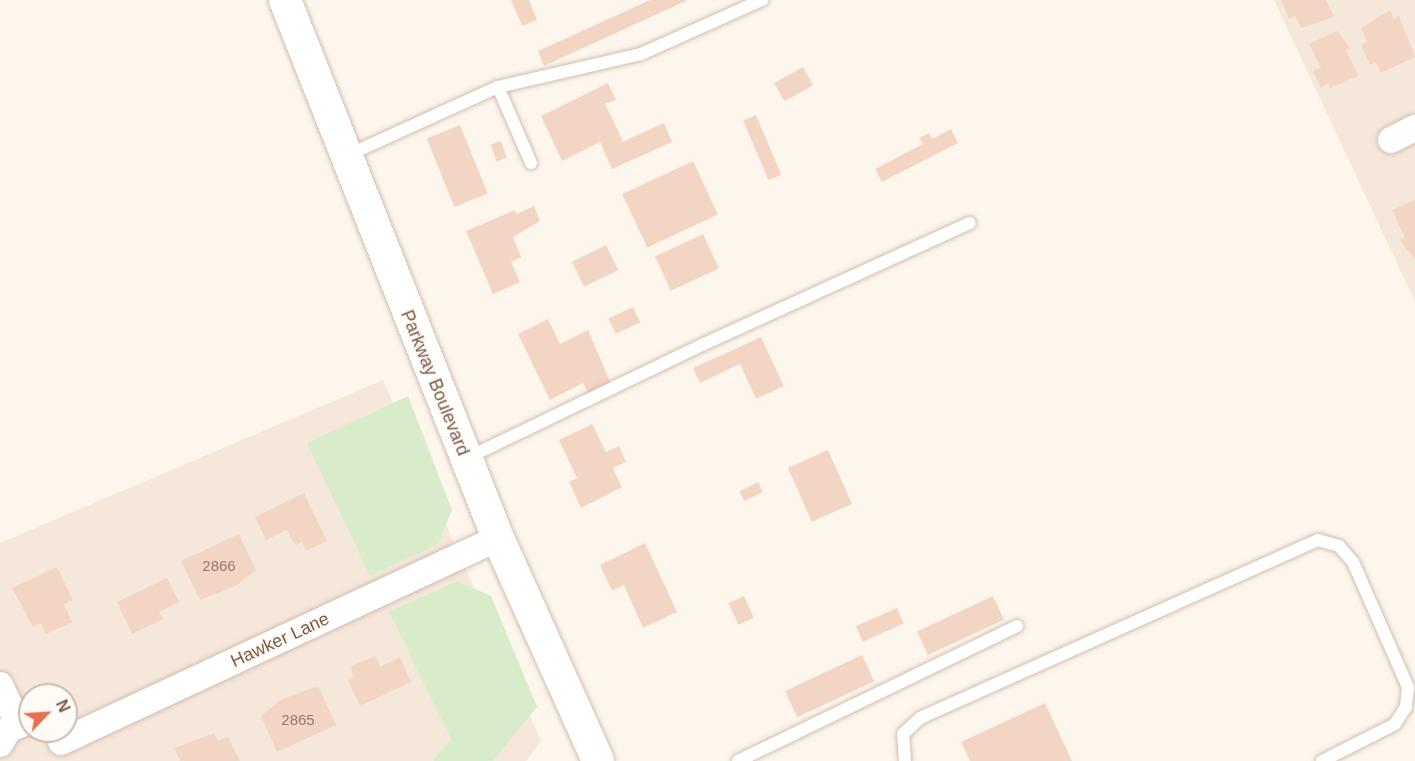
<!DOCTYPE html>
<html>
<head>
<meta charset="utf-8">
<style>
  body { margin:0 }
  #map { position:relative; width:1415px; height:761px; overflow:hidden; background:#fdf6ec; font-family:Helvetica,sans-serif }
  div>[style] { position:absolute }
  .residential>* { inset:0; background:#f5e8da }
  .green>* { inset:0; background:#d8ecc9 }
  .building>* { inset:0; background:#f3d5c3; transform-origin:0 0 }
  .roads { filter:drop-shadow(0 0 2px #d1beb0) drop-shadow(0 0 2px #d1beb0) }
  .service>* { height:12px; margin:-6px; padding:0 6px; transform-origin:6px; border-radius:6px; background:#fff }
  .minor>* { height:26px; margin:-13px; padding:0 13px; transform-origin:13px; border-radius:13px; background:#fff }
  .tertiary>* { height:32px; margin:-16px; padding:0 16px; transform-origin:16px; border-radius:16px; background:#fff }
  span { translate:-50% -50%; white-space:nowrap; text-align:center; line-height:1.15; -webkit-text-stroke:5px #fffaf3; paint-order:stroke }
  .number-label { font-size:15px; color:#987a6a }
  .number-label span { -webkit-text-stroke-width:0 }
  .street-label { font-size:18px; color:#7a5c4d }
  .north { position:absolute; left:18px; top:683px; width:60px; height:60px; box-sizing:border-box; background:#fffaf3; border:2px solid #cabbb1; border-radius:50%; rotate:65deg; font-size:16px; font-weight:700; line-height:24px; text-align:center; color:#7a5c4d }
  .north::after { content:''; display:block; margin:auto; width:21px; height:27px; background:#e76f51; clip-path:polygon(50% 0,100% 100%,50% 72%,0 100%) }
</style>
</head>
<body>
<div id="map">
  <div class="residential">
    <i style="clip-path:polygon(1274px 0,1415px 0,1415px 302px)"></i>
    <i style="clip-path:polygon(evenodd,383px 380px,541px 741px,526px 761px,0 761px,0 543px,383px 380px,30px 695px,66px 695px,66px 731px,30px 731px,30px 695px)"></i>
  </div>
  <div class="green">
    <i style="clip-path:polygon(408px 396px,452px 510px,438px 544px,370px 576px,307px 443px)"></i>
    <i style="clip-path:polygon(457px 581px,491px 596px,537px 707px,493px 761px,433px 761px,451px 739px,389px 612px)"></i>
  </div>
  <div class="building">
    <i style="clip-path:polygon(511px 0,529px 0,537px 20px,522px 26px)"></i>
    <i style="clip-path:polygon(650px 0,688px 0,544px 66px,538px 51px)"></i>
    <i style="clip-path:polygon(1281px 0,1326px 0,1334px 17px,1301px 28px,1295px 16px,1289px 19px)"></i>
    <i style="clip-path:polygon(1390px 10px,1394px 19px,1399px 16px,1415px 57px,1381px 73px,1376px 62px,1370px 65px,1361px 45px,1367px 42px,1361px 28px)"></i>
    <i style="clip-path:polygon(1337px 31px,1350px 48px,1346px 50px,1358px 76px,1330px 88px,1328px 84px,1321px 88px,1313px 71px,1321px 68px,1309px 44px)"></i>
    <i style="left:803px;top:67px;width:21px;height:33px;rotate:61deg"></i>
    <i style="clip-path:polygon(608px 83px,616px 100px,605px 104px,623px 141px,618px 144px,664px 123px,672px 142px,612px 169px,600px 142px,562px 161px,541px 116px)"></i>
    <i style="left:756px;top:115px;width:65px;height:14px;rotate:67deg"></i>
    <i style="left:460px;top:125px;width:74px;height:36px;rotate:68deg"></i>
    <i style="clip-path:polygon(951px 129px,958px 143px,882px 182px,875px 169px,923px 144px,919px 138px,929px 133px,932px 139px)"></i>
    <i style="left:501px;top:141px;width:18px;height:11px;rotate:71deg"></i>
    <i style="left:693px;top:161px;width:59px;height:78px;rotate:65deg"></i>
    <i style="clip-path:polygon(1415px 200px,1415px 260px,1400px 240px,1405px 238px,1392px 210px)"></i>
    <i style="clip-path:polygon(534px 206px,540px 221px,513px 237px,521px 257px,511px 262px,520px 282px,493px 294px,466px 231px,515px 210px,516px 214px)"></i>
    <i style="left:703px;top:234px;width:38px;height:53px;rotate:65deg"></i>
    <i style="left:606px;top:245px;width:28px;height:38px;rotate:64deg"></i>
    <i style="left:633px;top:307px;width:17px;height:27px;rotate:65deg"></i>
    <i style="clip-path:polygon(548px 319px,560px 344px,588px 330px,611px 384px,589px 395px,583px 383px,550px 400px,518px 334px)"></i>
    <i style="clip-path:polygon(761px 337px,784px 386px,756px 399px,740px 364px,700px 383px,693px 368px)"></i>
    <i style="clip-path:polygon(592px 424px,606px 452px,619px 446px,626px 462px,613px 468px,622px 487px,581px 508px,569px 482px,577px 478px,559px 440px)"></i>
    <i style="left:828px;top:450px;width:59px;height:44px;rotate:66deg"></i>
    <i style="left:758px;top:482px;width:11px;height:21px;rotate:63deg"></i>
    <i style="clip-path:polygon(304px 493px,327px 541px,306px 551px,302px 542px,295px 545px,287px 530px,266px 540px,255px 517px)"></i>
    <i style="clip-path:polygon(239px 534px,256px 570px,237px 585px,200px 600px,181px 561px)"></i>
    <i style="clip-path:polygon(645px 543px,677px 612px,643px 628px,624px 585px,612px 591px,600px 565px)"></i>
    <i style="clip-path:polygon(57px 567px,73px 600px,64px 604px,72px 622px,46px 634px,41px 623px,33px 627px,12px 588px)"></i>
    <i style="clip-path:polygon(167px 578px,179px 602px,159px 612px,163px 619px,132px 634px,117px 602px)"></i>
    <i style="left:744px;top:596px;width:24px;height:17px;rotate:66deg"></i>
    <i style="left:993px;top:596px;width:26px;height:84px;rotate:65deg"></i>
    <i style="left:897px;top:608px;width:17px;height:45px;rotate:66deg"></i>
    <i style="left:862px;top:655px;width:29px;height:85px;rotate:65deg"></i>
    <i style="clip-path:polygon(375px 656px,380px 667px,400px 657px,411px 682px,360px 706px,348px 680px,354px 677px,350px 667px)"></i>
    <i style="clip-path:polygon(318px 686px,336px 725px,277px 752px,261px 716px,280px 700px)"></i>
    <i style="clip-path:polygon(1045px 703px,1072px 761px,970px 761px,961px 742px)"></i>
    <i style="clip-path:polygon(214px 733px,218px 741px,228px 737px,240px 761px,180px 761px,174px 748px)"></i>
  </div>
  <div class="roads">
    <div class="service">
      <i style="left:498px;top:87px;width:83px;rotate:66.5deg"></i>
      <i style="left:348px;top:155px;width:165px;rotate:-24.4deg"></i>
      <i style="left:498px;top:87px;width:147px;rotate:-13deg"></i>
      <i style="left:641px;top:54px;width:133px;rotate:-24.1deg"></i>
      <i style="left:467px;top:458px;width:263px;rotate:-25.7deg"></i>
      <i style="left:704px;top:344px;width:292px;rotate:-24.5deg"></i>
      <i style="left:738px;top:761px;width:310px;rotate:-25.8deg"></i>
      <i style="left:905px;top:761px;width:27px;rotate:-94deg"></i>
      <i style="left:903px;top:734px;width:23px;rotate:-43deg"></i>
      <i style="left:920px;top:718px;width:436px;rotate:-24.1deg"></i>
      <i style="left:1318px;top:540px;width:22px;rotate:16deg"></i>
      <i style="left:1339px;top:546px;width:21px;rotate:49deg"></i>
      <i style="left:1353px;top:562px;width:137px;rotate:66.3deg"></i>
      <i style="left:1408px;top:687px;width:20px;rotate:96deg"></i>
      <i style="left:1406px;top:707px;width:20px;rotate:123deg"></i>
      <i style="left:1395px;top:724px;width:82px;rotate:153.1deg"></i>
    </div>
    <div class="minor">
      <i style="left:1391px;top:140px;width:27px;rotate:-27deg"></i>
      <i style="left:0;top:685px;width:42px;rotate:64.7deg"></i>
      <i style="left:61px;top:742px;width:482px;rotate:-25deg"></i>
      <i style="left:0;top:744px;width:17px;rotate:-59deg"></i>
      <i style="left:9px;top:729px;width:22px;rotate:-21deg"></i>
    </div>
    <div class="tertiary">
      <i style="left:285px;top:0;width:579px;rotate:68.4deg"></i>
      <i style="left:498px;top:538px;width:244px;rotate:65.8deg"></i>
    </div>
  </div>
  <div class="number-label">
    <span style="left:219px;top:566px">2866</span>
    <span style="left:298px;top:720px">2865</span>
  </div>
  <div class="street-label">
    <span style="left:435px;top:383px;rotate:68deg">Parkway Boulevard</span>
    <span style="left:280px;top:640px;rotate:-25deg">Hawker Lane</span>
  </div>
  <div class="north">N</div>
</div>
</body>
</html>
